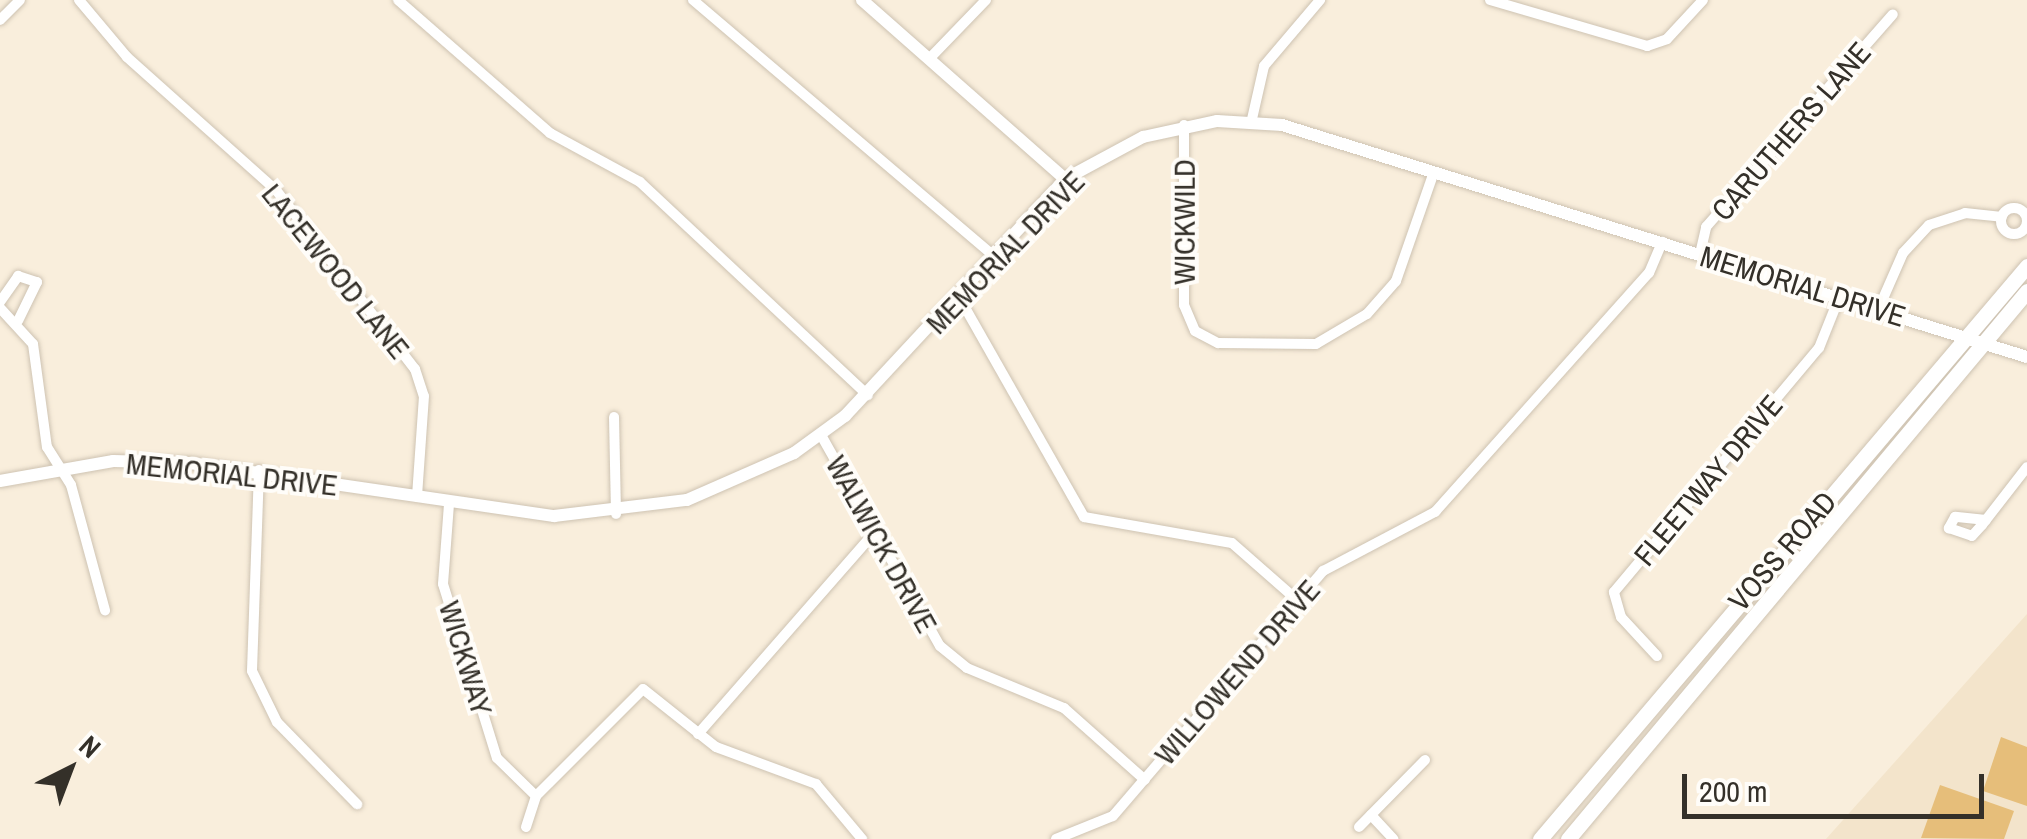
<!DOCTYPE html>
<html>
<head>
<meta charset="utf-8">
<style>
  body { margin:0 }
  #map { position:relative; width:2027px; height:839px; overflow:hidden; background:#f9eedc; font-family:"Archivo Narrow",sans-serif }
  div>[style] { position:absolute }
  .built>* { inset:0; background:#f3e4cb }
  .green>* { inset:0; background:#e6be7a }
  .roads { filter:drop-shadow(0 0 2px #cec3b2) drop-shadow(0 0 2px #cec3b2) }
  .minor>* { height:10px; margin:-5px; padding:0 5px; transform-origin:5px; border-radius:5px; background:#fff }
  .minor>.ring { margin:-5px; padding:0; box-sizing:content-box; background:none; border:10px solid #fff; border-radius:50% }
  .tertiary>* { height:12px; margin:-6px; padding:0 6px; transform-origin:6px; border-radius:6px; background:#fff }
  .primary>* { height:15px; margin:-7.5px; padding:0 7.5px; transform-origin:7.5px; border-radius:7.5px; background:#fff }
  span { translate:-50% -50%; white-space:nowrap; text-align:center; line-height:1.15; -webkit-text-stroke:8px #fffdf9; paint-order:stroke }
  .street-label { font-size:30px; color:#343029 }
  .north { position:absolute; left:20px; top:719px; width:100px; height:100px; -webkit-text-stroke:8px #fffdf9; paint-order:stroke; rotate:42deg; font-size:28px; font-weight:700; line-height:40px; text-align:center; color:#343029 }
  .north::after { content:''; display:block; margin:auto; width:35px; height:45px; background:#343029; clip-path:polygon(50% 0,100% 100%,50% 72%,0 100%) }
  .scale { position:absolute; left:1682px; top:774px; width:302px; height:45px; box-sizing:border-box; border:5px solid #343029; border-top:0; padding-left:12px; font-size:30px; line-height:35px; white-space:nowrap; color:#343029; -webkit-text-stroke:8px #fffdf9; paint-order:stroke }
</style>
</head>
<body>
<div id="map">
  <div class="built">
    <i style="clip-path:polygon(2027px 614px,2027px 839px,1826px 839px)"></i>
  </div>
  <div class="green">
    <i style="clip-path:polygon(2001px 737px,2027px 747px,2027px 806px,1983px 791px)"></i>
    <i style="clip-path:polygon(1940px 785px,2014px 811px,2004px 839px,1921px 838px)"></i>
  </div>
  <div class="roads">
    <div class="minor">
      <i style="left:79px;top:0;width:75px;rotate:49.9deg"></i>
      <i style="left:127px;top:57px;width:200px;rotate:41.8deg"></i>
      <i style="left:276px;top:190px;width:227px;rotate:52.2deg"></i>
      <i style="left:415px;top:369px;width:28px;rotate:72deg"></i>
      <i style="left:424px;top:396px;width:101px;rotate:94deg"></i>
      <i style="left:398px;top:0;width:202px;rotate:41.2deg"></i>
      <i style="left:550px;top:133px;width:102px;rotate:28.6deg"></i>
      <i style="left:640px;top:182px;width:312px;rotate:43.1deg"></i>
      <i style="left:693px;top:0;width:397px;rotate:40.4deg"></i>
      <i style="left:1490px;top:0;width:164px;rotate:16.3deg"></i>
      <i style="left:1647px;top:46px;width:21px;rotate:-19deg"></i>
      <i style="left:1667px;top:39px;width:53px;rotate:-47.3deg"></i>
      <i style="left:0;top:20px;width:28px;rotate:-45deg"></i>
      <i style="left:929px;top:59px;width:82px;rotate:-46deg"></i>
      <i style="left:1252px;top:119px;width:54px;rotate:-77.2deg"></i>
      <i style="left:1264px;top:66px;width:87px;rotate:-49.7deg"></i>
      <i style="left:1184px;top:125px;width:180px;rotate:90deg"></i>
      <i style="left:1184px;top:305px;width:28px;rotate:67deg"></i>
      <i style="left:1195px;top:331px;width:26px;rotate:28deg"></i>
      <i style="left:1218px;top:343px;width:98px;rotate:0.6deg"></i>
      <i style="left:1316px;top:344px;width:59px;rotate:-30.5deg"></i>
      <i style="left:1367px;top:314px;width:44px;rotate:-48.7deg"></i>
      <i style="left:1396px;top:281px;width:115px;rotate:-70.8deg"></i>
      <i class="ring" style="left:2001px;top:208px;width:16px;height:16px"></i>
      <i style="left:1700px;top:254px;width:28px;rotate:-77deg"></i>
      <i style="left:1706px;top:227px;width:283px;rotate:-48.7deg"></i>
      <i style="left:959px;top:297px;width:253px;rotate:60.4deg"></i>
      <i style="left:1084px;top:517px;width:150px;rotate:10deg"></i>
      <i style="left:1232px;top:543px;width:86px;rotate:41.2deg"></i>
      <i style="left:0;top:302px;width:32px;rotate:-55deg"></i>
      <i style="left:18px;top:276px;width:20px;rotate:18deg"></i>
      <i style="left:37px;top:282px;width:43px;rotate:116deg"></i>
      <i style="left:0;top:308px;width:49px;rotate:47.5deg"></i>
      <i style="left:33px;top:344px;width:104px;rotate:82.3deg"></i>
      <i style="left:47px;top:447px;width:45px;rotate:57.7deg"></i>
      <i style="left:71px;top:485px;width:130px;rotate:74.8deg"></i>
      <i style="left:1878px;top:310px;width:62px;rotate:-66.3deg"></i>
      <i style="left:1903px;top:253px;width:38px;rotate:-47deg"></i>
      <i style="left:1929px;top:225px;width:38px;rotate:-18deg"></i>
      <i style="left:1965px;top:213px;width:37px;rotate:6deg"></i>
      <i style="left:614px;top:417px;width:97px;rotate:88.8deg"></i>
      <i style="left:821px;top:435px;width:242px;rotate:60.6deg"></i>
      <i style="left:940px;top:646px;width:35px;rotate:39deg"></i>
      <i style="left:967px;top:668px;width:105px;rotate:22.4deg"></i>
      <i style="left:1064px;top:708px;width:108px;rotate:41.6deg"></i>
      <i style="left:259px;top:470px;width:201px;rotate:92deg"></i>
      <i style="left:252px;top:671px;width:57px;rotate:63.9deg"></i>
      <i style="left:277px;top:722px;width:115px;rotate:45.7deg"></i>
      <i style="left:449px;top:504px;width:80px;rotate:94.3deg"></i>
      <i style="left:443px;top:584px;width:182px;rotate:72.8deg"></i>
      <i style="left:497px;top:758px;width:54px;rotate:44.3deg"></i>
      <i style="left:1986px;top:520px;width:31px;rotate:-174deg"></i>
      <i style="left:1955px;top:517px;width:13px;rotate:119deg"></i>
      <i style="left:1949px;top:528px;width:24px;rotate:19deg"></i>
      <i style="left:1972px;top:536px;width:15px;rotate:-48deg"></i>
      <i style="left:1982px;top:525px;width:73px;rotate:-52.2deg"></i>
      <i style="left:1657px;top:656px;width:53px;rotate:-132.7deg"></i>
      <i style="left:1621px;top:617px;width:26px;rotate:-106deg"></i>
      <i style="left:1614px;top:592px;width:319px;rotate:-50deg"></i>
      <i style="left:1819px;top:348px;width:54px;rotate:-68.2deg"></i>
      <i style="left:698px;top:734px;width:266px;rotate:-48.8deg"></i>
      <i style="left:1371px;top:815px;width:33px;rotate:47deg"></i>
      <i style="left:526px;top:827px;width:33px;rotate:-72deg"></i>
      <i style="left:536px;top:796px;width:151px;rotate:-45deg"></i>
      <i style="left:643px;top:689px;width:93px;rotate:38.5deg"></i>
      <i style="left:716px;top:747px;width:107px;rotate:20.3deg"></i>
      <i style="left:816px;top:784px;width:72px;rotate:50.1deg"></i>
      <i style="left:1359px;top:827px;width:94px;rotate:-45.4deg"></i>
      <i style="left:1056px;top:839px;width:61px;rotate:-22deg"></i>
      <i style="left:1113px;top:816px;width:323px;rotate:-49.4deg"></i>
      <i style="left:1323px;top:571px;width:127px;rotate:-27.8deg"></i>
      <i style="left:1435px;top:512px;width:321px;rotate:-48.2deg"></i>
      <i style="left:1649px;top:273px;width:34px;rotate:-67deg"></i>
    </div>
    <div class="tertiary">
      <i style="left:862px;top:0;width:271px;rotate:41.4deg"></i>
      <i style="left:0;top:481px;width:115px;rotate:-10deg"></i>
      <i style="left:113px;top:461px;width:77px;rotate:1.5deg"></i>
      <i style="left:190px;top:463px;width:368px;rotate:8.3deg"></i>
      <i style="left:554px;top:516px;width:134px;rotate:-6.9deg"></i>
      <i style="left:687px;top:500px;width:117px;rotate:-23.7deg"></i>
      <i style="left:794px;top:453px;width:63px;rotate:-36deg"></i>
      <i style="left:845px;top:416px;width:323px;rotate:-47.1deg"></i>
      <i style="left:1065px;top:179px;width:89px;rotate:-28.3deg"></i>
      <i style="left:1143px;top:137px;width:76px;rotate:-12.2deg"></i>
      <i style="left:1217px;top:121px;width:65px;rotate:3.5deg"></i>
      <i style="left:1282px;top:125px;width:780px;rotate:17.3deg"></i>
    </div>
    <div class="primary">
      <i style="left:1540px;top:839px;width:752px;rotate:-49.64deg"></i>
      <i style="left:1568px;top:839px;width:715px;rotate:-50.05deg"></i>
    </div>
  </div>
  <div class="street-label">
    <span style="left:1791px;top:131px;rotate:-49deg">CARUTHERS LANE</span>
    <span style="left:1184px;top:222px;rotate:-90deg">WICKWILD</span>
    <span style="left:1005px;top:252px;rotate:-46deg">MEMORIAL DRIVE</span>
    <span style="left:336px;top:271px;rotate:51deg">LACEWOOD LANE</span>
    <span style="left:1803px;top:286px;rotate:17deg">MEMORIAL DRIVE</span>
    <span style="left:232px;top:474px;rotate:6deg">MEMORIAL DRIVE</span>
    <span style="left:1708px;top:480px;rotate:-50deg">FLEETWAY DRIVE</span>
    <span style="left:882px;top:544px;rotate:61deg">WALWICK DRIVE</span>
    <span style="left:1782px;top:551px;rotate:-49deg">VOSS ROAD</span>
    <span style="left:466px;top:658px;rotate:73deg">WICKWAY</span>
    <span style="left:1237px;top:672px;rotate:-49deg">WILLOWEND DRIVE</span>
  </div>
  <div class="north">N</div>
  <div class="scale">200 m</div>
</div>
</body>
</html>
